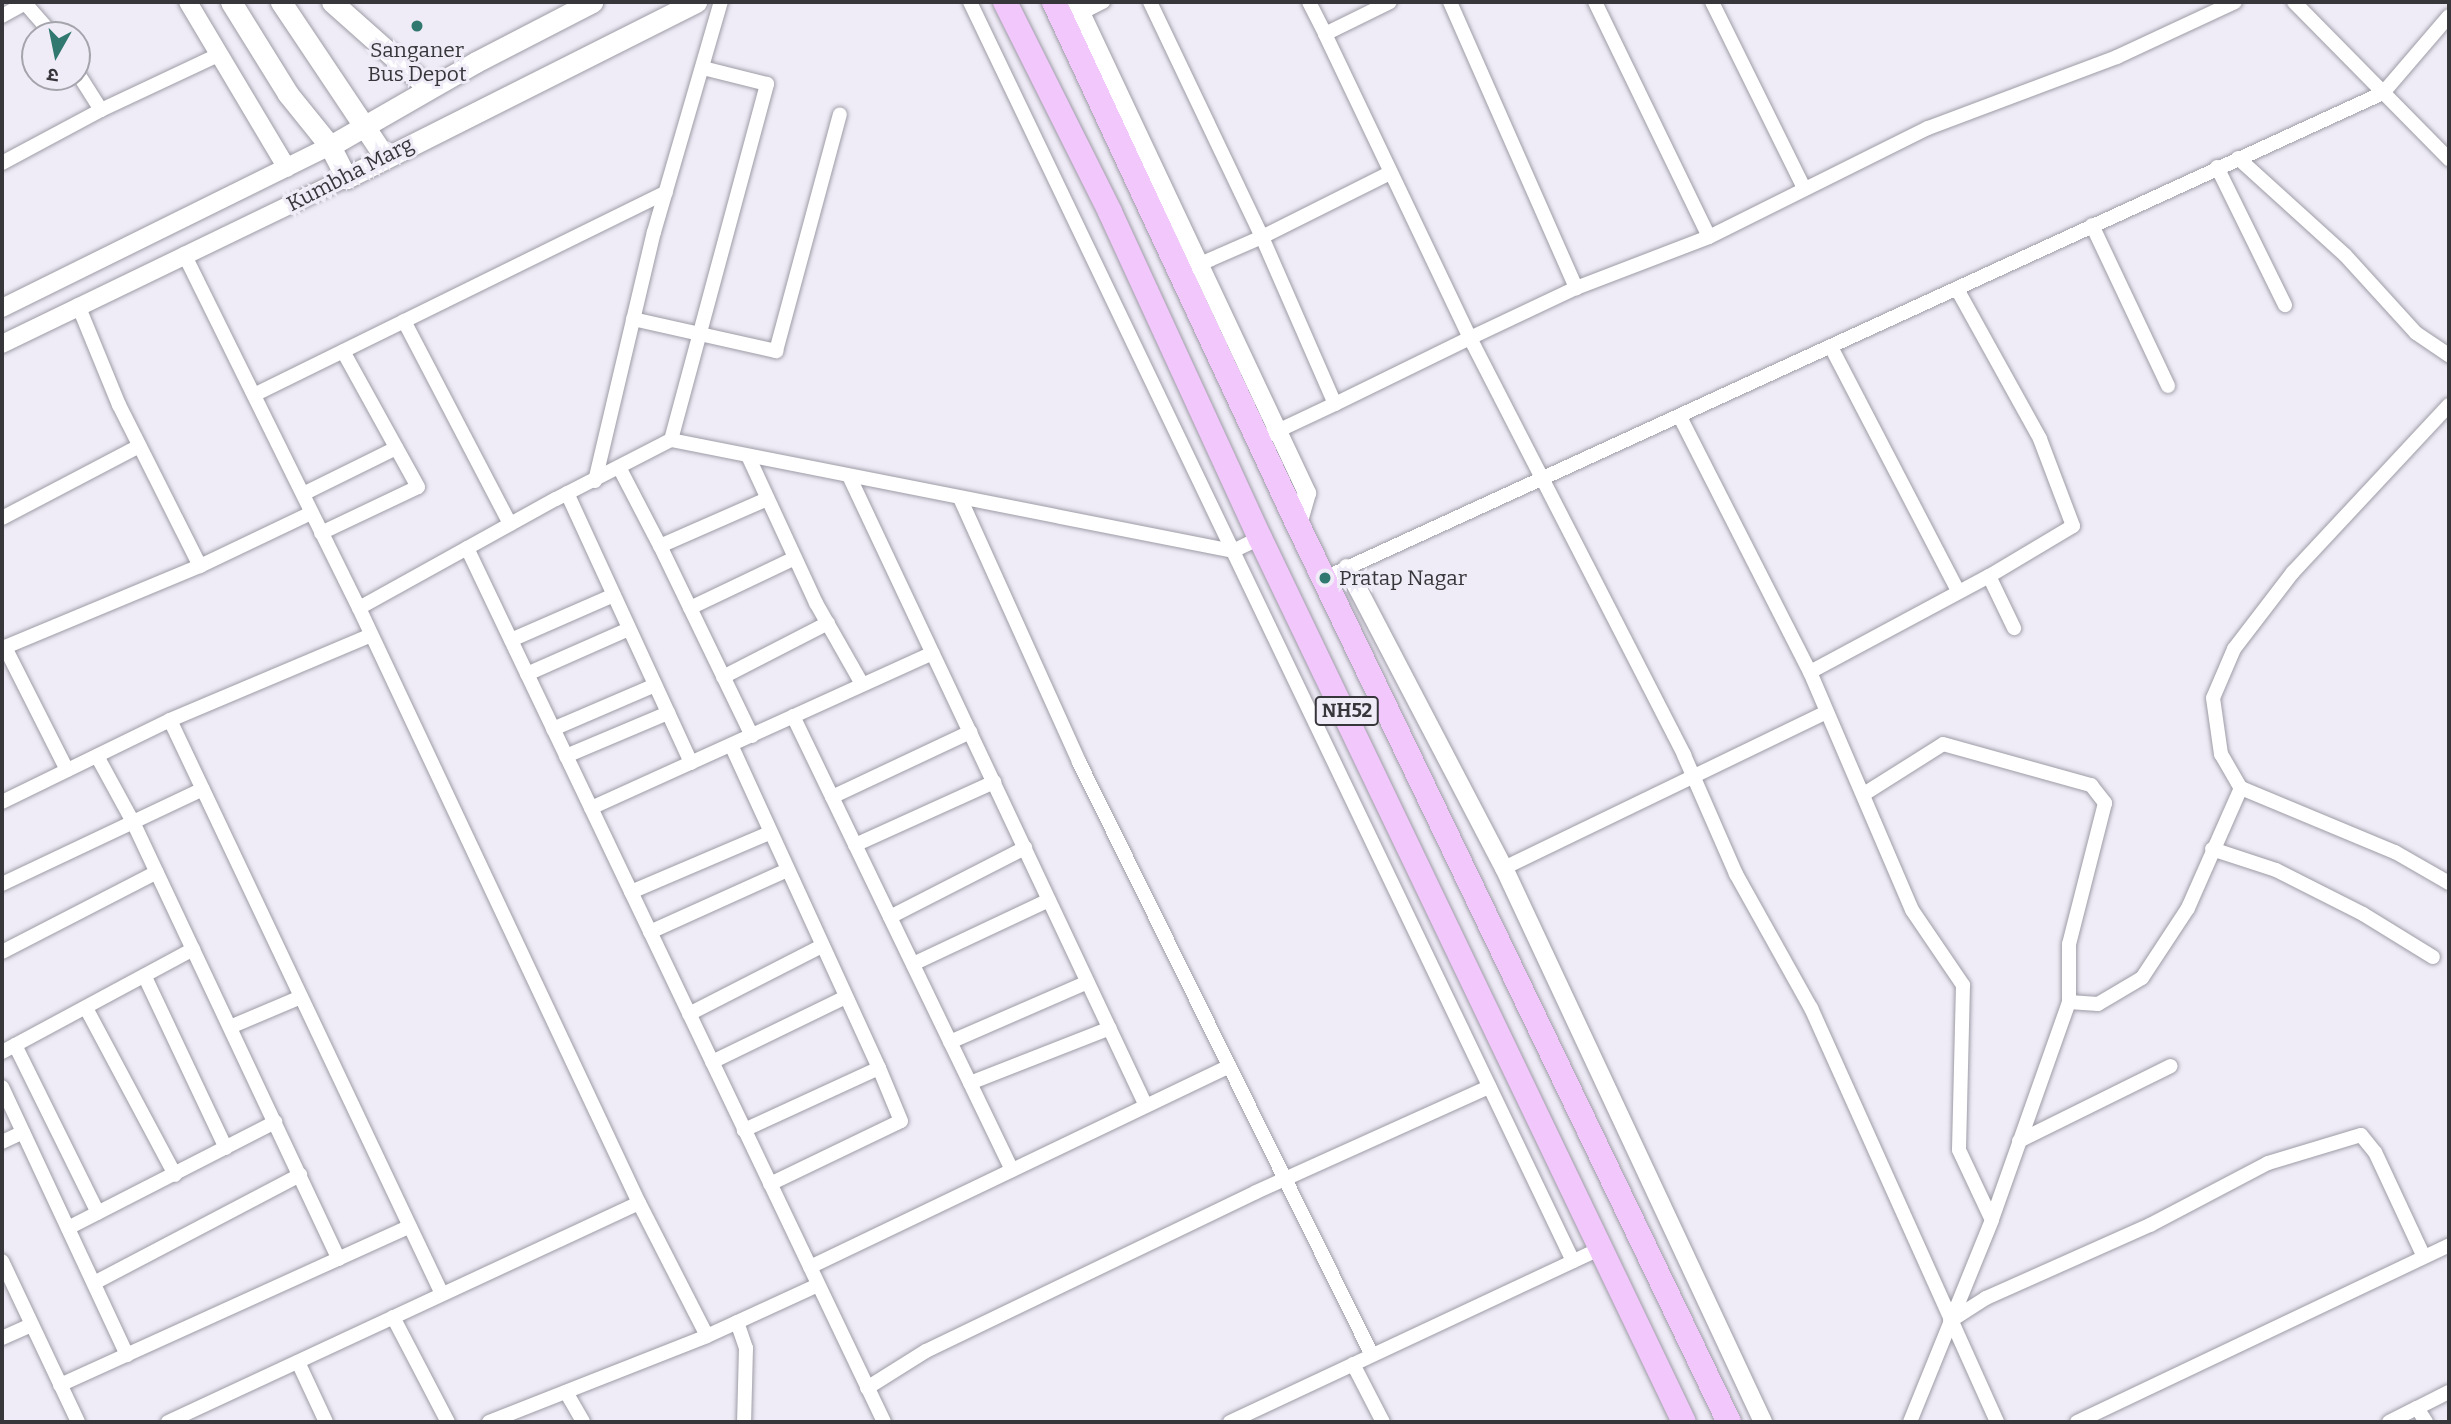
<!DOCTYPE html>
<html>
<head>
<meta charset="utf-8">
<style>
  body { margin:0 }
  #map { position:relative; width:2451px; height:1424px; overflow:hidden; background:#efecf7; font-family:Bitter,"Noto Sans Devanagari",serif }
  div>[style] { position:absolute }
  .roads { filter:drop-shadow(0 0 2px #9e9ca6) drop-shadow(0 0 2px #9e9ca6) }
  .minor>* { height:14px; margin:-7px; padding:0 7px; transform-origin:7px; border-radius:7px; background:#fff }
  .tertiary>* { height:18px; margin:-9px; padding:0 9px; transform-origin:9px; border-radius:9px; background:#fff }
  .secondary>* { height:21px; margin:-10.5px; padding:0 10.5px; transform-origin:10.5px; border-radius:10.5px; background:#fff }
  .trunk>* { height:24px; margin:-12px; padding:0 12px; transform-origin:12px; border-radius:12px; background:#f2c8fc }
  .dots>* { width:19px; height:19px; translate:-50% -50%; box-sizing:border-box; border:4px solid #efecf7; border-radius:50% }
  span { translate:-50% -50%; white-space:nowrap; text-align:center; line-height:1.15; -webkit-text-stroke:6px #efecf7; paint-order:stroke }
  .shield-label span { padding:2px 5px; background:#efecf7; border:2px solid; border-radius:5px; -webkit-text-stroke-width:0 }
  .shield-label { font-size:19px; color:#37363b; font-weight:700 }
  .poi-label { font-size:21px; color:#37363b }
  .left { translate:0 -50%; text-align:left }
  .street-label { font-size:21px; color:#37363b }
  .frame { position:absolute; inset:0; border:4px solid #37363b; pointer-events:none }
  .north { position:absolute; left:21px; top:21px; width:70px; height:70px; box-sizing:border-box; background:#efecf7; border:2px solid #a5a3ac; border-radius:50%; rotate:189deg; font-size:19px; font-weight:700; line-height:28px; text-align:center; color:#37363b }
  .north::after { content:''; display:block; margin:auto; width:24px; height:32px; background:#317870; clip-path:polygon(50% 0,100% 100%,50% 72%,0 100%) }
</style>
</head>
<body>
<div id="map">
  <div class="roads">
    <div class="minor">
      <i style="left:24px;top:2px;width:44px;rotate:48.7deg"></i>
      <i style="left:970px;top:2px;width:1396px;rotate:64.41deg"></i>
      <i style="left:1150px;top:2px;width:260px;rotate:64.5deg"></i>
      <i style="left:1262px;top:237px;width:141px;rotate:-26.6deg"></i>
      <i style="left:1309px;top:2px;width:36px;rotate:63deg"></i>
      <i style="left:1325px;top:34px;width:72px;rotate:-26.2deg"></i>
      <i style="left:1450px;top:2px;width:313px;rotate:66.2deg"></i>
      <i style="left:1595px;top:2px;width:261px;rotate:64.1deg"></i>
      <i style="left:1712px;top:2px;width:208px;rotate:63.7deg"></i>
      <i style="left:2294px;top:2px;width:221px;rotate:45.4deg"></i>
      <i style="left:2px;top:16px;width:26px;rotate:-29deg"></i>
      <i style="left:1073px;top:17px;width:34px;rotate:-27deg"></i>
      <i style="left:1325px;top:34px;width:337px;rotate:64.5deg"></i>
      <i style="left:1470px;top:338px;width:117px;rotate:-25.3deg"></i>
      <i style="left:1576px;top:288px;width:142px;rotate:-21deg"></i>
      <i style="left:1709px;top:237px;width:245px;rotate:-26.5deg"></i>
      <i style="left:1928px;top:128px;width:202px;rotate:-20.6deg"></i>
      <i style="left:2117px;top:57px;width:130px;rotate:-25deg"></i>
      <i style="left:77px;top:72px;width:45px;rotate:57.7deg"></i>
      <i style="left:2238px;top:158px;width:144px;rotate:42.2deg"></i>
      <i style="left:2345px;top:255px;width:105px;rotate:47.7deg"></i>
      <i style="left:2416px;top:333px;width:40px;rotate:34deg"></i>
      <i style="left:2px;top:163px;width:112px;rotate:-28.2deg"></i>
      <i style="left:101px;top:110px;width:132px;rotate:-25.2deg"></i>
      <i style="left:2217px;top:167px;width:154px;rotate:63.8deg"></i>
      <i style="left:2092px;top:225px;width:178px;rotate:64.7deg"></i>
      <i style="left:184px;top:254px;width:395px;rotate:63.7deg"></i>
      <i style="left:359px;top:608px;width:658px;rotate:64.8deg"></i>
      <i style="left:639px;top:1203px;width:149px;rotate:62.9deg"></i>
      <i style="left:1191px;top:268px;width:77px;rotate:-23.6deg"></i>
      <i style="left:1262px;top:237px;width:182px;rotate:66.4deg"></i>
      <i style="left:1335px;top:404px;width:150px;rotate:-26.1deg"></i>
      <i style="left:1470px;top:338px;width:469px;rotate:62.8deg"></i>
      <i style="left:1684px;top:755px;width:130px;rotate:66.4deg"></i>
      <i style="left:1736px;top:874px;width:154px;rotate:60.8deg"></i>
      <i style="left:1811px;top:1008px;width:454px;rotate:65.8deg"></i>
      <i style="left:1957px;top:289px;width:171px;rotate:61deg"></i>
      <i style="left:2040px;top:439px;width:93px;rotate:69.2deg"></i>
      <i style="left:2073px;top:526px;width:98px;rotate:149.2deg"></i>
      <i style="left:1989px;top:576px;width:58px;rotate:64.3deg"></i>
      <i style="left:633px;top:319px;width:147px;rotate:12.6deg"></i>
      <i style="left:776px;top:351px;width:245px;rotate:-74.9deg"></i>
      <i style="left:404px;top:321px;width:229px;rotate:62.4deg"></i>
      <i style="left:1831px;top:347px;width:275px;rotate:62.5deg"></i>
      <i style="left:254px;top:395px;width:459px;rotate:-26.2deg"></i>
      <i style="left:2449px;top:405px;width:229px;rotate:133deg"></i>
      <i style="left:2293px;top:572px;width:97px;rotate:127.5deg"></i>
      <i style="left:2234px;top:649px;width:53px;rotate:113.2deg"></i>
      <i style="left:2213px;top:698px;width:57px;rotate:81.9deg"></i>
      <i style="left:2221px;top:754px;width:39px;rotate:60deg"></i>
      <i style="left:2241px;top:788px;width:167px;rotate:22.6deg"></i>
      <i style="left:2395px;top:852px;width:62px;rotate:29.9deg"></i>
      <i style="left:1680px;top:417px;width:286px;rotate:63deg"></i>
      <i style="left:1810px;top:672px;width:259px;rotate:66.8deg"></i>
      <i style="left:1912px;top:910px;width:91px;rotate:55.8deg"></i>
      <i style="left:1963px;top:985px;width:165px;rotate:91.4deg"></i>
      <i style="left:1959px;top:1150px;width:77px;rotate:64.8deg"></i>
      <i style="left:1269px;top:435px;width:73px;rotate:-25.2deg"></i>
      <i style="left:671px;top:440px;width:369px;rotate:-74.9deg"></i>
      <i style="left:767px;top:84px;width:66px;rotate:-166deg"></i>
      <i style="left:749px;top:458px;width:160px;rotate:65.2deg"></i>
      <i style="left:816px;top:603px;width:93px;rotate:60.4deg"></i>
      <i style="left:620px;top:469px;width:87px;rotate:62.5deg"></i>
      <i style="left:850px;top:478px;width:694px;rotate:64.76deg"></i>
      <i style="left:595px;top:481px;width:256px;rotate:-76.7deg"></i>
      <i style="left:654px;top:232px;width:240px;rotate:-73.8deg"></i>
      <i style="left:567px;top:493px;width:297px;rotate:65.3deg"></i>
      <i style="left:303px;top:494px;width:104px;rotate:-26.3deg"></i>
      <i style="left:960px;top:498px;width:290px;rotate:65.7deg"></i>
      <i style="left:1079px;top:762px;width:661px;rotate:63.71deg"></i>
      <i style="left:2px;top:518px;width:155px;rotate:-27.7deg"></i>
      <i style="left:321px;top:533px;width:107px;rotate:-25.4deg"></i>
      <i style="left:418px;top:487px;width:155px;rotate:-118.9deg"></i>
      <i style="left:467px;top:548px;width:968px;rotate:64.49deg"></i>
      <i style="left:200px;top:566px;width:123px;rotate:-25.5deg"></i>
      <i style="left:1325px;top:578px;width:1164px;rotate:-24.63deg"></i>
      <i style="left:2383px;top:93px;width:101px;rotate:-49.4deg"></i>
      <i style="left:359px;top:608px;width:225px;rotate:-29deg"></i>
      <i style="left:556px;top:499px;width:129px;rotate:-27.2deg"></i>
      <i style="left:671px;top:440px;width:573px;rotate:11.17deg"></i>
      <i style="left:1233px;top:551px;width:30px;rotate:-26deg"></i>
      <i style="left:690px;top:608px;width:116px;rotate:-25.5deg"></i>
      <i style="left:511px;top:640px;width:112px;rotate:-23.6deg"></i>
      <i style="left:1810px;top:672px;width:203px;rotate:-28.2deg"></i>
      <i style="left:527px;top:674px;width:111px;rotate:-23.8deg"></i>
      <i style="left:723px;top:677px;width:118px;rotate:-27.2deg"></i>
      <i style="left:793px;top:716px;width:504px;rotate:64.25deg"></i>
      <i style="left:170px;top:720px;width:635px;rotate:64.65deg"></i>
      <i style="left:553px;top:729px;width:111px;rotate:-23.3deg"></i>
      <i style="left:752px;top:736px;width:211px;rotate:-115.8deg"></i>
      <i style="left:660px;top:546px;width:117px;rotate:-23.7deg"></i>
      <i style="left:732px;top:747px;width:353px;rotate:65.4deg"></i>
      <i style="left:879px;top:1068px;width:149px;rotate:155.3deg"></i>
      <i style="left:97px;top:756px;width:75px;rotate:61.4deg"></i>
      <i style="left:133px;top:822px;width:483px;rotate:64.8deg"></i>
      <i style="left:566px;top:756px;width:111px;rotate:-22.9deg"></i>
      <i style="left:67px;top:770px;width:138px;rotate:-116.8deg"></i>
      <i style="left:5px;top:647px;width:211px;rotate:-22.6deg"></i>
      <i style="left:200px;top:566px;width:180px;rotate:-116.7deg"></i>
      <i style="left:119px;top:405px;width:108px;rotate:-112.3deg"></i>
      <i style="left:1864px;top:794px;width:93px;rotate:-32.3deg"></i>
      <i style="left:1943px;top:744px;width:154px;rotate:15.5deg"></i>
      <i style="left:2091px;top:785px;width:23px;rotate:52deg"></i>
      <i style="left:2105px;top:803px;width:146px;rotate:104.3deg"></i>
      <i style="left:2069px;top:944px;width:58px;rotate:90deg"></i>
      <i style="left:2069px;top:1002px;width:231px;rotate:109.5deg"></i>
      <i style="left:1992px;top:1220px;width:218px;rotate:112.1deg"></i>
      <i style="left:832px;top:797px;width:153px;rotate:-25.2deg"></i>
      <i style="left:2px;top:802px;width:187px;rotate:-26deg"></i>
      <i style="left:170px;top:720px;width:218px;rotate:-22.9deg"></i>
      <i style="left:591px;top:808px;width:375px;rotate:-24.4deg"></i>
      <i style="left:855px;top:845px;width:153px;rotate:-24.4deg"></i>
      <i style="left:2212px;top:849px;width:67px;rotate:18.2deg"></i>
      <i style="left:2276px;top:870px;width:97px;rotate:26.8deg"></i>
      <i style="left:2363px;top:914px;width:82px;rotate:31.6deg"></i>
      <i style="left:1504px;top:868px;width:356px;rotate:-25.8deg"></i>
      <i style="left:2px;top:884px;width:222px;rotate:-25.3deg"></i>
      <i style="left:631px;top:892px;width:150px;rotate:-23.1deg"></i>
      <i style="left:890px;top:917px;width:152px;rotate:-27.1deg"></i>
      <i style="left:650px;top:932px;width:148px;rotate:-24.3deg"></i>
      <i style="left:2px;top:952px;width:174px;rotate:-27.3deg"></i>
      <i style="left:913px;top:964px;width:150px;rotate:-25.2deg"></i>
      <i style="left:145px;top:977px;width:189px;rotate:64.7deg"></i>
      <i style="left:2069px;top:1002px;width:29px;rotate:4deg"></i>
      <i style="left:2098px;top:1004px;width:51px;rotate:-30.6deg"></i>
      <i style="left:2142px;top:978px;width:84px;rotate:-56.7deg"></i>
      <i style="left:2188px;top:908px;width:131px;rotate:-66.2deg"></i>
      <i style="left:86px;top:1008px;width:189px;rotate:61.9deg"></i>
      <i style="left:689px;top:1014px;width:147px;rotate:-27.1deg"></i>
      <i style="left:230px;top:1027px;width:77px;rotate:-22.9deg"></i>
      <i style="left:950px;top:1042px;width:150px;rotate:-23.5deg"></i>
      <i style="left:15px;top:1045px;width:187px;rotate:63.7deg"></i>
      <i style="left:2px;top:1052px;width:217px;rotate:-28.3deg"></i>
      <i style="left:712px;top:1062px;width:147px;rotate:-25.9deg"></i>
      <i style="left:970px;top:1083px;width:150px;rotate:-21.4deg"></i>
      <i style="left:2px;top:1087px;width:296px;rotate:65deg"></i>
      <i style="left:2019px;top:1141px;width:169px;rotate:-26.3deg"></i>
      <i style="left:2px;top:1142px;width:23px;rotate:-25deg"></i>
      <i style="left:770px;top:1184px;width:145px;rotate:-25.7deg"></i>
      <i style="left:901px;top:1121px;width:57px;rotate:-112.5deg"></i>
      <i style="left:68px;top:1228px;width:233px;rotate:-27.1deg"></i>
      <i style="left:2px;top:1261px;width:178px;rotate:64.7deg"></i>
      <i style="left:810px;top:1267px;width:465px;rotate:-25.6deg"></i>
      <i style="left:94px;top:1283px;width:233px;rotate:-27.7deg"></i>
      <i style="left:393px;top:1317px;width:119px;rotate:62.4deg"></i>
      <i style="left:1950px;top:1321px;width:43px;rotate:-32.6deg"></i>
      <i style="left:1986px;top:1298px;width:180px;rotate:-24deg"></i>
      <i style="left:2150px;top:1225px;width:133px;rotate:-27.7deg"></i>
      <i style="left:2268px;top:1163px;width:97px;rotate:-16.8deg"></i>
      <i style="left:2361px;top:1135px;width:22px;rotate:51deg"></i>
      <i style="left:2375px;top:1152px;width:114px;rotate:65deg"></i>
      <i style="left:737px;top:1322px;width:28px;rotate:71deg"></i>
      <i style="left:746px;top:1348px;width:74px;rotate:91.5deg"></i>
      <i style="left:2px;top:1338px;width:32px;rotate:-24deg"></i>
      <i style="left:298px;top:1362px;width:66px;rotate:65deg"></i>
      <i style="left:1353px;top:1364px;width:65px;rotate:62.7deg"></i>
      <i style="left:60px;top:1385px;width:384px;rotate:-24.4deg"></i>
      <i style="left:867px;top:1388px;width:70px;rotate:-32.1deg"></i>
      <i style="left:926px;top:1351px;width:366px;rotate:-25.7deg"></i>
      <i style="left:1256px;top:1192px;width:256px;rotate:-24.3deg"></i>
      <i style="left:566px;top:1392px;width:34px;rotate:60deg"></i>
      <i style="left:2417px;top:1408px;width:36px;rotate:-27deg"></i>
      <i style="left:168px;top:1422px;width:519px;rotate:-24.94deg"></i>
      <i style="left:489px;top:1422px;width:234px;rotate:-21.5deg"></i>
      <i style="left:707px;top:1336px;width:122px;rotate:-24.7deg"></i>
      <i style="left:1230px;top:1422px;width:412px;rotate:-25.1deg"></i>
      <i style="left:2077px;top:1422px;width:412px;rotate:-25.4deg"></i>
      <i style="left:2389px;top:1422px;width:31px;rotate:-27deg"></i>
      <i style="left:2417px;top:1408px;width:17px;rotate:57deg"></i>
    </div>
    <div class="tertiary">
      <i style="left:188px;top:2px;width:193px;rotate:59.2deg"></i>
      <i style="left:1076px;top:2px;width:543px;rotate:64.8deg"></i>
      <i style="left:1307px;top:493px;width:33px;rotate:106deg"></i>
      <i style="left:2px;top:308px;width:366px;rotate:-26.3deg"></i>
      <i style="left:2px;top:344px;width:382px;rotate:-25.8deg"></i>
      <i style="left:1347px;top:568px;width:339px;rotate:62.4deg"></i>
      <i style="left:1504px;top:868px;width:612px;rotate:64.94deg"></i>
    </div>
    <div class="secondary">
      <i style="left:231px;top:2px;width:108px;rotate:58.2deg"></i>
      <i style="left:288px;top:94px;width:67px;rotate:51.1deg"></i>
      <i style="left:330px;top:146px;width:36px;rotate:63deg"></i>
      <i style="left:346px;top:178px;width:392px;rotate:-26.7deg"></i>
      <i style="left:281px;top:2px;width:185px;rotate:56.2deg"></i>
      <i style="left:332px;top:2px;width:130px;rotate:41.6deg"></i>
      <i style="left:330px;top:146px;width:168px;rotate:-29.9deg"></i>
      <i style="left:476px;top:62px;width:131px;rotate:-27.3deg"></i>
    </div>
    <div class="trunk">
      <i style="left:1005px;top:2px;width:235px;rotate:63.4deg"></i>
      <i style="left:1110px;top:212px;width:359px;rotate:65.3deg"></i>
      <i style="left:1260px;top:538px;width:980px;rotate:64.38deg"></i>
      <i style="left:1054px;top:2px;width:577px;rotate:64.99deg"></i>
      <i style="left:1298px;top:525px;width:995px;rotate:64.34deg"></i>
    </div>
  </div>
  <div class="dots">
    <i style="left:417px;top:26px;background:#317870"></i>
    <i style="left:1325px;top:578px;background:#317870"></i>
  </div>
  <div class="shield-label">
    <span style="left:1347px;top:711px">NH52</span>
  </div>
  <div class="poi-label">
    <span style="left:417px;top:62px">Sanganer<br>Bus Depot</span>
    <span class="left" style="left:1339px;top:578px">Pratap Nagar</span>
  </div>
  <div class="street-label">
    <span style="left:350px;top:174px;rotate:-27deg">Kumbha Marg</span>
  </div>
  <div class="frame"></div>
  <div class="north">उ</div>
</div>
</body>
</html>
